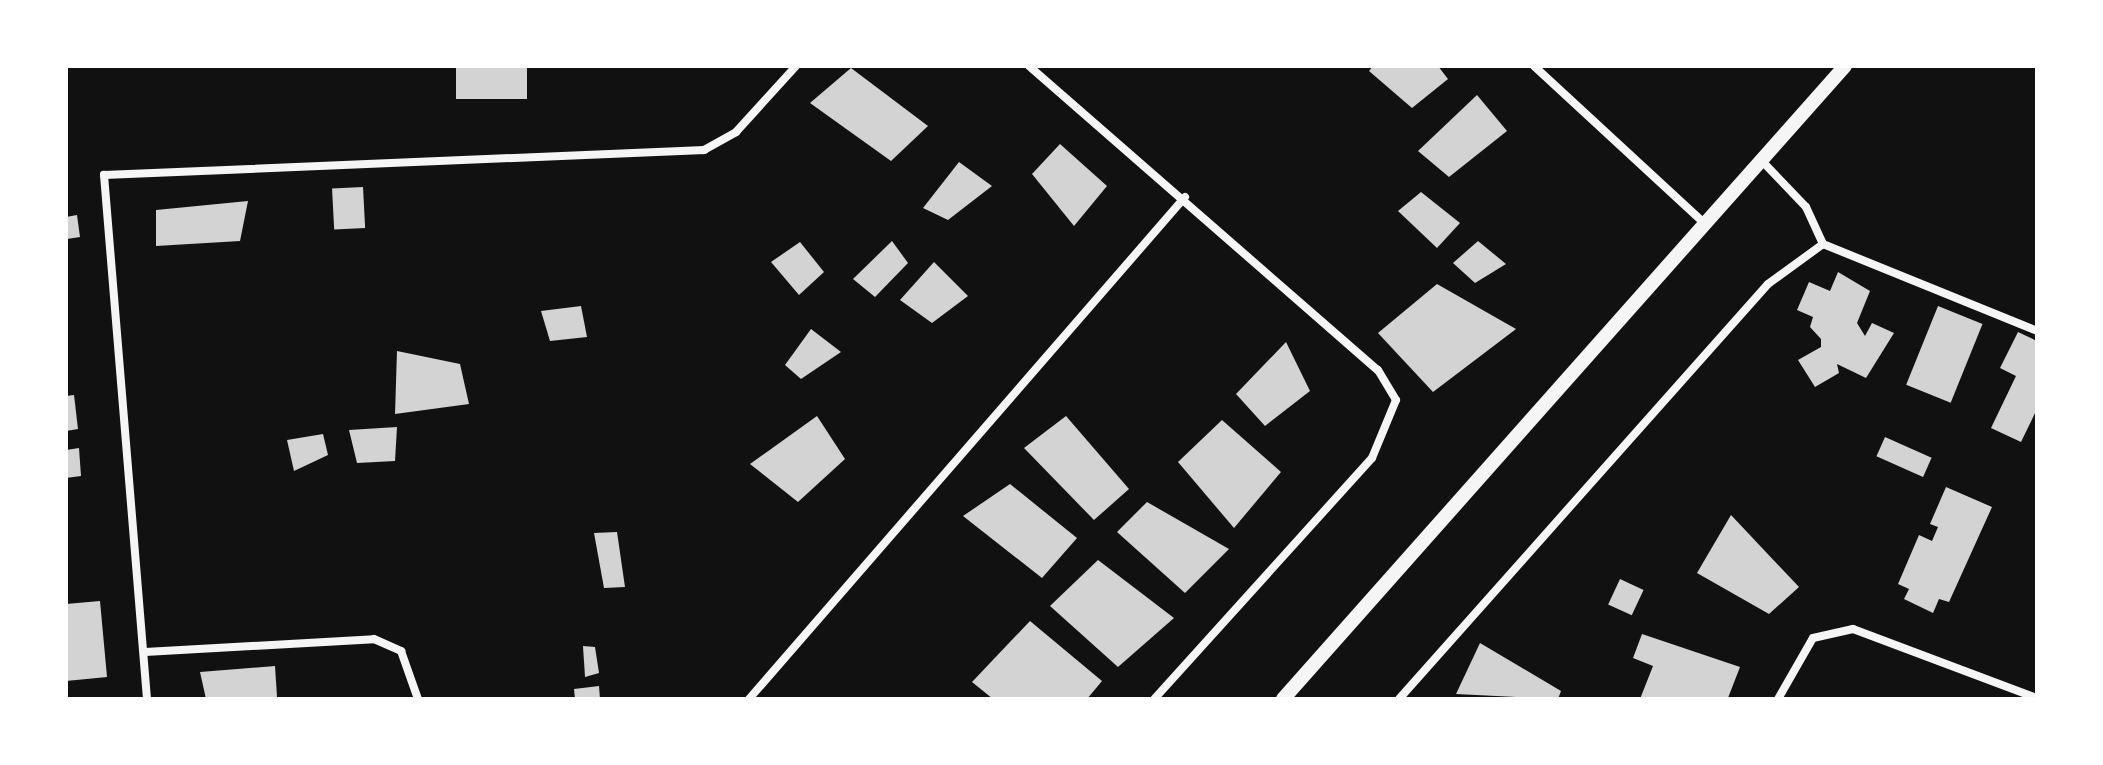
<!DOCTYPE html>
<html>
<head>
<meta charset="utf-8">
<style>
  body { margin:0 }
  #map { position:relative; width:2103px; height:765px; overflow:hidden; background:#111; font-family:Helvetica,sans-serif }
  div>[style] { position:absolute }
  .building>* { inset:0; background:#d3d3d3; transform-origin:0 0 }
  .minor>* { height:8px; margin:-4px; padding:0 4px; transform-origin:4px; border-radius:4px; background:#f5f5f5 }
  .tertiary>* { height:14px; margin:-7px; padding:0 7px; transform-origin:7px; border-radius:7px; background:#f5f5f5 }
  span { translate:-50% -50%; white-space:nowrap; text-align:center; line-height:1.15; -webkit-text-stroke:6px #fff; paint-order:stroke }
  .frame { position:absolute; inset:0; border:68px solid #fff; pointer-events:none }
</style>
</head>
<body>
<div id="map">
  <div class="building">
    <i style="left:456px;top:66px;width:71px;height:33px"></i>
    <i style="clip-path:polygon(1373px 66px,1438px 66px,1448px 79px,1412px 108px,1369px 71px)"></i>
    <i style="clip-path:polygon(851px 68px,928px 126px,891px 161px,810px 103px)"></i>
    <i style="clip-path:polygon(1477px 95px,1507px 131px,1449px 177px,1418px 151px)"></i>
    <i style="clip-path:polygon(1060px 144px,1107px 186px,1074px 226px,1032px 174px)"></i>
    <i style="clip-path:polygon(959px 162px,992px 186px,948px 220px,923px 208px)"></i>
    <i style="left:363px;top:187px;width:41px;height:31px;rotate:87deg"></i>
    <i style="clip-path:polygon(1421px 192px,1460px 223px,1437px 248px,1398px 211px)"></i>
    <i style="clip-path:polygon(248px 201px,240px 241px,156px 246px,156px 210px)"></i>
    <i style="clip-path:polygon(77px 215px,80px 237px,67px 239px,66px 217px)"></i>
    <i style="clip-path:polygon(892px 241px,908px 263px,875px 297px,853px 279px)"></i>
    <i style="clip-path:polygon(1478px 241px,1506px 264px,1475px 283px,1453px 263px)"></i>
    <i style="clip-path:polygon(800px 242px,824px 272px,799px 295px,771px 262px)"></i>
    <i style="clip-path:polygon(934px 262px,968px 296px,932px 323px,900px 300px)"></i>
    <i style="clip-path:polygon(1838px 272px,1870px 291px,1857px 323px,1865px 336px,1872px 323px,1894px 333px,1866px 378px,1837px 364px,1839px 373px,1815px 387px,1798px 360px,1821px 347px,1821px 339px,1810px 327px,1813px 317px,1797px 310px,1809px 282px,1830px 291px)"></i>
    <i style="clip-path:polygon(1437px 284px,1516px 329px,1433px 392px,1378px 333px)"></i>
    <i style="clip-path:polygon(581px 306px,587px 337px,550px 341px,541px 311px)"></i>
    <i style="left:1938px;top:306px;width:48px;height:85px;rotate:22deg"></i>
    <i style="clip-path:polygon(811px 329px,841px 352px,801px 379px,785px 365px)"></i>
    <i style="clip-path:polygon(2018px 332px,2037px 341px,2037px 409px,2021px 442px,1991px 428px,2016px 376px,2000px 368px)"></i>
    <i style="clip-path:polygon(1286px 342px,1310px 391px,1265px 426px,1236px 394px)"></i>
    <i style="clip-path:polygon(397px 351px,460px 364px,469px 404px,395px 414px)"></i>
    <i style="clip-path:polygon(74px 395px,78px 429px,66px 431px,66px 396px)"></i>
    <i style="clip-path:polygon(817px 416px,845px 459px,798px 502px,750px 464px)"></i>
    <i style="clip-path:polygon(1066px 416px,1129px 489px,1094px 520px,1024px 448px)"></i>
    <i style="clip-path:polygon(1222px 420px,1281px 472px,1234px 528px,1178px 462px)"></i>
    <i style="clip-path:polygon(397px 427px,395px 461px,357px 463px,349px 430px)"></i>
    <i style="clip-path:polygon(323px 434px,328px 455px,294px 471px,287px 440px)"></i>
    <i style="left:1885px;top:437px;width:51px;height:21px;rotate:24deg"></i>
    <i style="clip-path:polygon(79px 448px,81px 476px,66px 478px,66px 450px)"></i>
    <i style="clip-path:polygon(1010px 484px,1077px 538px,1042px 578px,963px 516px)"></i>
    <i style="clip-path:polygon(1946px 487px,1992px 507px,1949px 602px,1939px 599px,1933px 613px,1904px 599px,1909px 589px,1898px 584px,1919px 535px,1932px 541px,1938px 527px,1930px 524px)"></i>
    <i style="clip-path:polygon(1147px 502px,1229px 549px,1185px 593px,1117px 532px)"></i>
    <i style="clip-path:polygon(1731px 515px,1799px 587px,1769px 614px,1697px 573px)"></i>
    <i style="clip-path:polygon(617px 532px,625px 587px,604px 588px,594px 533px)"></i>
    <i style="clip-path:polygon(1098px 560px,1174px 618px,1118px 667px,1050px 606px)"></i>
    <i style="left:1620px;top:579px;width:26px;height:28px;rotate:25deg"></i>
    <i style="clip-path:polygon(100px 601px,107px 677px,66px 681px,66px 604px)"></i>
    <i style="clip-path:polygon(1030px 621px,1102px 681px,1087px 699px,993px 699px,972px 682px)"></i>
    <i style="clip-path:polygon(1642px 634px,1740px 667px,1728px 698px,1640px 699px,1653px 666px,1633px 658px)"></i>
    <i style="clip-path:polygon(1480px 643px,1561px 691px,1558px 699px,1456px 694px)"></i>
    <i style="clip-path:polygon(583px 646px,595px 647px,599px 673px,585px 677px)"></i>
    <i style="clip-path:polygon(275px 666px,277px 697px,206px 699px,200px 672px)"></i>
    <i style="clip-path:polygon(599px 686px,600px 699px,575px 699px,574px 689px)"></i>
  </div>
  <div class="minor">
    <i style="left:1029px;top:66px;width:463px;rotate:41.1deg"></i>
    <i style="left:1378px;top:370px;width:35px;rotate:59deg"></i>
    <i style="left:1396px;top:400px;width:63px;rotate:112.5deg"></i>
    <i style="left:1372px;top:458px;width:325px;rotate:132.1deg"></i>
    <i style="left:1534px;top:66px;width:227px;rotate:42.7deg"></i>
    <i style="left:1761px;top:160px;width:65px;rotate:46.2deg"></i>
    <i style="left:1806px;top:207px;width:41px;rotate:65.3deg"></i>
    <i style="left:145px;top:652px;width:229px;rotate:-3.2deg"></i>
    <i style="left:374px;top:639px;width:30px;rotate:24deg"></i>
    <i style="left:401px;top:651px;width:51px;rotate:70.5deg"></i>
    <i style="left:147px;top:699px;width:526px;rotate:-94.69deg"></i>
    <i style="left:104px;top:175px;width:601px;rotate:-2.39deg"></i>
    <i style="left:704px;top:150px;width:37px;rotate:-29deg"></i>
    <i style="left:736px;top:132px;width:89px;rotate:-47.7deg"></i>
    <i style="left:749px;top:699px;width:665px;rotate:-49.02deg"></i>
    <i style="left:1399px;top:699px;width:555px;rotate:-48.36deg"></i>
    <i style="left:1768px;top:284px;width:68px;rotate:-36deg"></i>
    <i style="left:1823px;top:244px;width:231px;rotate:22.1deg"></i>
    <i style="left:1778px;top:699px;width:70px;rotate:-60.2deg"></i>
    <i style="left:1813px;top:638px;width:41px;rotate:-12.7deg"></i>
    <i style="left:1853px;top:629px;width:197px;rotate:20.6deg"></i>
  </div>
  <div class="tertiary">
    <i style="left:1283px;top:699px;width:846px;rotate:-48.4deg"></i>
  </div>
  <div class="frame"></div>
</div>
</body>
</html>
